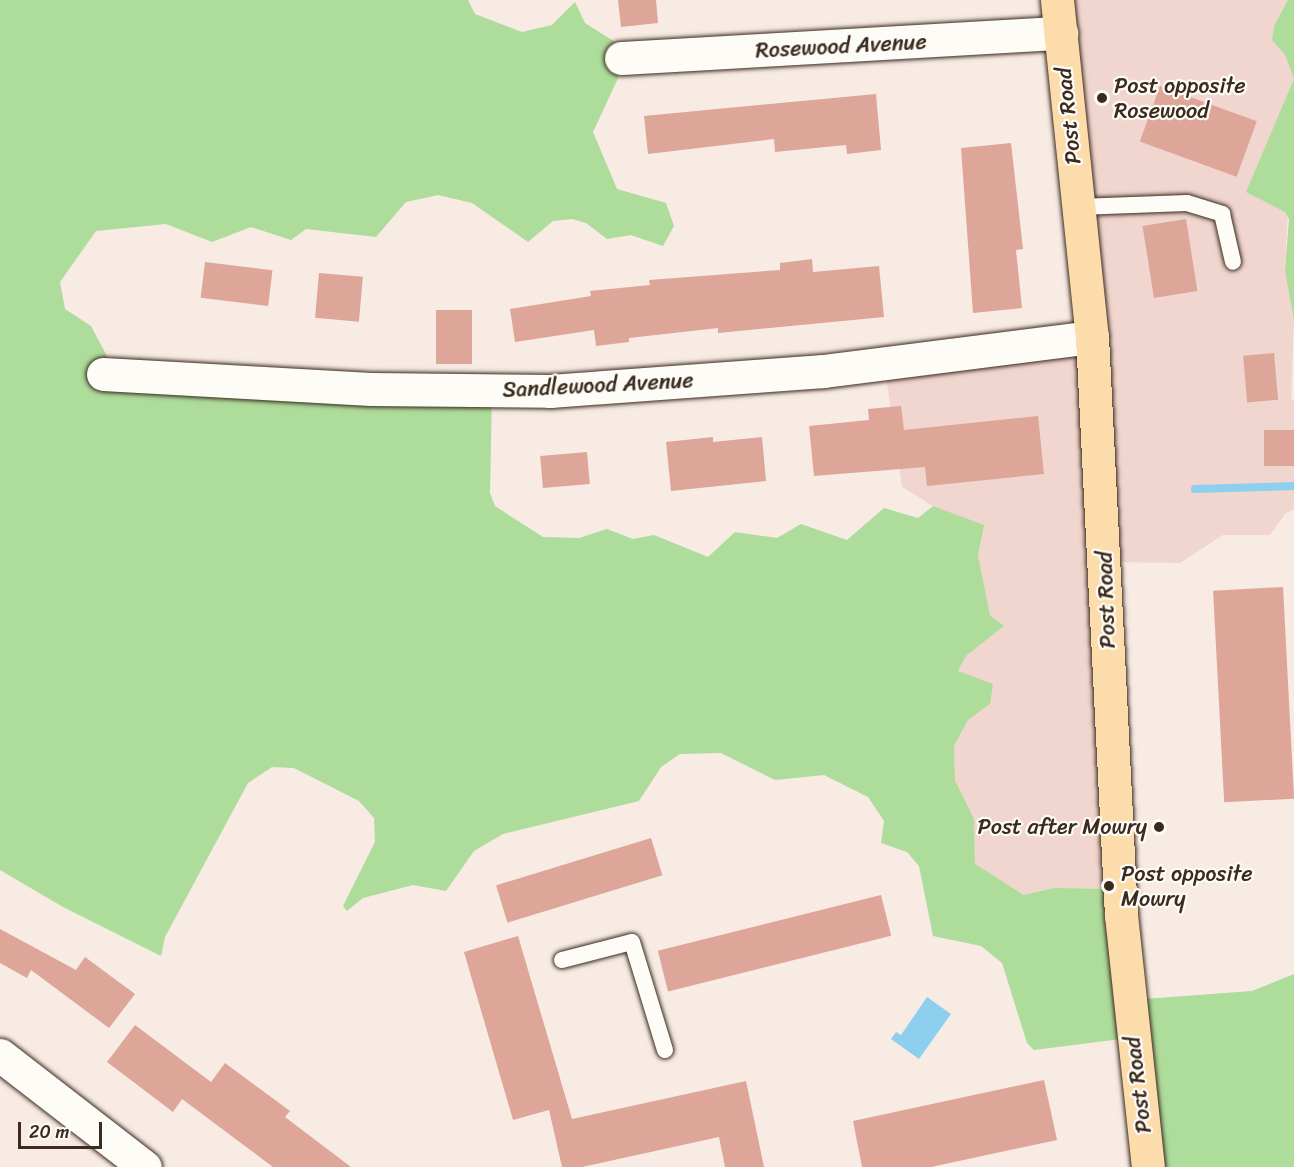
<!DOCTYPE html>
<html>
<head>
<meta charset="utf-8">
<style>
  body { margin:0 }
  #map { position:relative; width:1294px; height:1167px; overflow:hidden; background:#f7ebe4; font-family:Sriracha,sans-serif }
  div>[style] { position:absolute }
  .built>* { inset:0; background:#f0d6ce }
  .green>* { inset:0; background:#addc9b }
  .water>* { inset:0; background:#8eceef }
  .stream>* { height:8px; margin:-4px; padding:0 4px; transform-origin:4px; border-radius:4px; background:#8eceef }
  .building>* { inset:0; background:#dea599; transform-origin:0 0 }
  .roads { filter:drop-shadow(0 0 2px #3b2a1e) drop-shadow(0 0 2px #3b2a1e) }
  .service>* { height:16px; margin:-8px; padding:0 8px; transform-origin:8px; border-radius:8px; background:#fdfcf7 }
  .minor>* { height:33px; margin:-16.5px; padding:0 16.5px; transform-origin:16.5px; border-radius:16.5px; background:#fdfcf7 }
  .primary>* { height:33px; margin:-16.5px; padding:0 16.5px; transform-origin:16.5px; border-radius:16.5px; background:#fddcac }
  .dots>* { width:16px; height:16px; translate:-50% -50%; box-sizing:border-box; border:3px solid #fdfcf7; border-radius:50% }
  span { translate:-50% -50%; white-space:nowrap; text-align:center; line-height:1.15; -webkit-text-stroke:4.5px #fdfcf7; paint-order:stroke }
  .street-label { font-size:22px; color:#3b2a1e }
  .poi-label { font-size:22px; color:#3b2a1e }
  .left { translate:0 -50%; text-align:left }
  .right { translate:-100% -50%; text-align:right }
  .scale { position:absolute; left:18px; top:1122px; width:84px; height:27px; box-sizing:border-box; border:3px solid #3b2a1e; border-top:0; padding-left:8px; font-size:18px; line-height:21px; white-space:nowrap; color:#3b2a1e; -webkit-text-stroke:4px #fdfcf7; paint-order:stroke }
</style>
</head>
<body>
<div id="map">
  <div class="built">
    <i style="clip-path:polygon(1057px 0,1288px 0,1274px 26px,1272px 40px,1285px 55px,1294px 78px,1285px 271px,1294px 320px,1291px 399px,1294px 400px,1294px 509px,1285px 514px,1270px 535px,1223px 535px,1180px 563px,1115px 562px,1122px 889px,1054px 888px,1024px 895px,975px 865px,974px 819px,955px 780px,954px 746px,968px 720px,990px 704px,958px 671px,966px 656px,1004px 626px,990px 615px,978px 555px,983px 526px,933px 506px,902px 487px,885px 369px,1093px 342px)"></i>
  </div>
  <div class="green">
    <i style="clip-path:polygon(0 0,468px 0,475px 14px,522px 32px,552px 25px,575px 2px,585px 23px,637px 56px,620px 74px,593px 132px,617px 189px,666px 203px,674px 226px,663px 246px,631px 235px,607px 239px,586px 223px,572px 219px,553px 221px,528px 242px,472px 203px,438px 195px,406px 202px,376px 237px,306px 229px,291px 240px,251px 227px,212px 242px,166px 224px,96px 231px,60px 282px,65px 309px,91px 326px,117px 375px,492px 396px,490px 493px,495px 506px,543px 537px,579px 538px,607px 529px,633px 539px,654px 535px,708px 557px,735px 532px,777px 538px,801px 524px,847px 540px,884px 508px,918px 518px,933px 506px,984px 525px,978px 555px,990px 615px,1004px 626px,966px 656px,958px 671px,993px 684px,990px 704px,968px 720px,954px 746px,955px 780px,974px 819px,975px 864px,1024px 895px,1054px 888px,1122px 889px,1131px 1000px,1252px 991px,1294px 974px,1294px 1167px,1150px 1167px,1129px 1038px,1034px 1050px,1027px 1043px,1002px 963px,981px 946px,933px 936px,919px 866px,907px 852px,881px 843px,884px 821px,868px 797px,824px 775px,775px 780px,721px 753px,680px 754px,661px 767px,639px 801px,503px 834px,474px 851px,446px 891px,413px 885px,363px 898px,347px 911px,343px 906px,375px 842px,374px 818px,359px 801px,294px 768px,272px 767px,248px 783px,165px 937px,161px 956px,63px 907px,0 870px)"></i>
    <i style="clip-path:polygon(1288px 0,1294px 0,1294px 320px,1285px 271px,1289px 219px,1285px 212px,1246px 192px,1294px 79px,1285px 55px,1272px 40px,1274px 26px)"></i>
  </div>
  <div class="water">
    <i style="clip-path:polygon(927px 997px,951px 1014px,919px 1059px,891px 1039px,896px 1032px,901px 1035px)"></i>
  </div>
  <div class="stream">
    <i style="left:1195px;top:489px;width:99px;rotate:-1.7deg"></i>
  </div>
  <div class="building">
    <i style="clip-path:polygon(618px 0,656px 0,658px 23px,621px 27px)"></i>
    <i style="left:1160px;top:86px;width:103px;height:59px;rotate:20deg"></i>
    <i style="clip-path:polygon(876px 94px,881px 150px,847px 154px,846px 145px,775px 152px,774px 139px,648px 154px,644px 116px)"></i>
    <i style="clip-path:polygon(1011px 143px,1023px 249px,1016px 250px,1022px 308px,973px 313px,961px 148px)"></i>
    <i style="left:1186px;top:219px;width:73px;height:44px;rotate:81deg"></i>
    <i style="clip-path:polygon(812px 259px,813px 272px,879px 266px,884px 317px,718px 333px,718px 328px,629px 338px,629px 342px,596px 346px,594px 330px,515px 342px,510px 309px,591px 296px,590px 291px,650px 285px,649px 280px,780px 270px,780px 263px)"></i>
    <i style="left:205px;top:262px;width:68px;height:36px;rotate:7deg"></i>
    <i style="left:319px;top:273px;width:44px;height:45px;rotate:5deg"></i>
    <i style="left:436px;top:310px;width:36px;height:54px"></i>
    <i style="left:1274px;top:353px;width:47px;height:31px;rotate:85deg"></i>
    <i style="clip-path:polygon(901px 406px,904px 430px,1038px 416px,1044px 474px,927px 486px,925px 467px,814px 476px,809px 426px,869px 420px,868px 409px)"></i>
    <i style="left:1294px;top:430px;width:36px;height:30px;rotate:90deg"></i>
    <i style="clip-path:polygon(713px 437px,713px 442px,762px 437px,766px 481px,671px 491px,666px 442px)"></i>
    <i style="left:587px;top:452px;width:32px;height:47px;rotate:85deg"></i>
    <i style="left:1283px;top:587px;width:212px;height:70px;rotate:87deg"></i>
    <i style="left:651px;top:838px;width:39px;height:162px;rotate:73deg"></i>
    <i style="left:881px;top:895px;width:42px;height:230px;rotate:76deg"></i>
    <i style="clip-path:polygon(0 929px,76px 970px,85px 957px,135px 994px,109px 1028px,31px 970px,27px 978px,0 963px)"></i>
    <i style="clip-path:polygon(518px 936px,572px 1119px,746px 1081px,764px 1167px,725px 1167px,719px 1137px,582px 1167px,562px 1167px,549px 1110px,513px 1120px,464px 952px)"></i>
    <i style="clip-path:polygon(135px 1025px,211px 1082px,225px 1063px,290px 1111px,285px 1117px,351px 1167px,273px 1167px,182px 1099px,173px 1112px,107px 1062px)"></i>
    <i style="clip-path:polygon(1044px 1080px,1057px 1140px,931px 1167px,862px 1167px,853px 1121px)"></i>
  </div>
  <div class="roads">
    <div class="service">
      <i style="left:1078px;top:207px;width:109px;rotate:-2.1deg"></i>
      <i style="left:1187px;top:203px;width:37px;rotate:17deg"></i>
      <i style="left:1222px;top:214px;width:49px;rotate:77.1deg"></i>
      <i style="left:562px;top:960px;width:72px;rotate:-14.4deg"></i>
      <i style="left:632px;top:942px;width:113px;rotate:73deg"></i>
    </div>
    <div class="minor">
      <i style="left:621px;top:58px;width:441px;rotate:-3.3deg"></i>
      <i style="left:103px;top:374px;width:268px;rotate:3.2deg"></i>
      <i style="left:371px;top:389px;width:179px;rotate:0.6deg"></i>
      <i style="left:550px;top:391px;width:274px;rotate:-4.2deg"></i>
      <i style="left:823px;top:371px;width:271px;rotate:-7.2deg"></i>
      <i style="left:0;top:1055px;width:183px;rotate:37.7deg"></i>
    </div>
    <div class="primary">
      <i style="left:1057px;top:0;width:339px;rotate:84.1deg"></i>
      <i style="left:1092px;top:337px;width:579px;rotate:87.13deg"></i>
      <i style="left:1121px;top:915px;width:253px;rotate:83.9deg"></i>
    </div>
  </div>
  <div class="dots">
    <i style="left:1102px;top:98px;background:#3b2a1e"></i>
    <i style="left:1159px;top:827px;background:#3b2a1e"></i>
    <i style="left:1109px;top:886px;background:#3b2a1e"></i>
  </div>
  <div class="street-label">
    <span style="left:841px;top:46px;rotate:-3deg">Rosewood Avenue</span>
    <span style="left:1068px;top:116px;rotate:-96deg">Post Road</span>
    <span style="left:598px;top:385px;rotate:-3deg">Sandlewood Avenue</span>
    <span style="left:1106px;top:600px;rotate:-92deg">Post Road</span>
    <span style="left:1138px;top:1085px;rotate:-97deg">Post Road</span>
  </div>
  <div class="poi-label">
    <span class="left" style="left:1114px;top:98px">Post opposite<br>Rosewood</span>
    <span class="right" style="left:1147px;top:827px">Post after Mowry</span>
    <span class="left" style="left:1121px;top:886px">Post opposite<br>Mowry</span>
  </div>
  <div class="scale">20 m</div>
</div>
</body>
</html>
